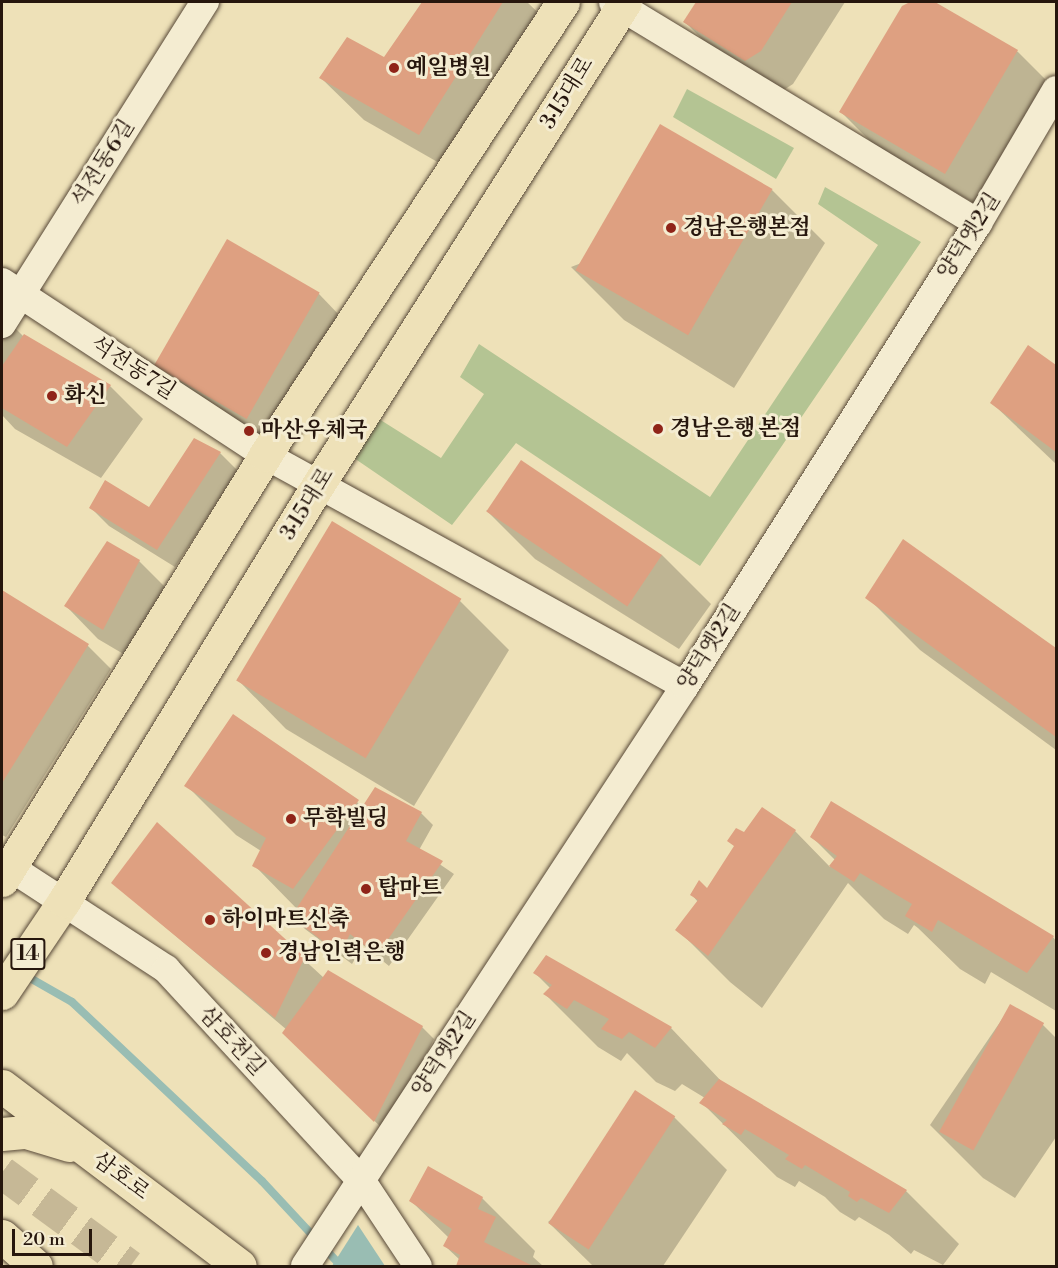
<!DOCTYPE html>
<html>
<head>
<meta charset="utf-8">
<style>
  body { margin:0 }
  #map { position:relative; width:1058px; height:1268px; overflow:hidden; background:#eee1b8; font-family:"Libre Bodoni","Noto Serif KR",serif }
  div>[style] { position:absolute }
  .green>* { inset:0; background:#b4c493 }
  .water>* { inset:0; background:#99bdb3 }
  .shadow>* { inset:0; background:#0003 }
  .stream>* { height:8px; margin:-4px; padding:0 4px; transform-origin:4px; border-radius:4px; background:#99bdb3 }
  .building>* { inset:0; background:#dea081; transform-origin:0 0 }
  .primary-tunnel>* { height:33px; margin-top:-16.5px; transform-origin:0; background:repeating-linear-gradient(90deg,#c6b896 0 33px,transparent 0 49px) }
  .roads { filter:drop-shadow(0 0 2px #584938) drop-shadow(0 0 2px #584938) }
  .minor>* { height:28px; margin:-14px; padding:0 14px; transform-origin:14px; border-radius:14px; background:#f4ecd1 }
  .primary>* { height:33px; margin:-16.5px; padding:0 16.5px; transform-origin:16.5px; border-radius:16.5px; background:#eee1b8 }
  .dots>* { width:16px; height:16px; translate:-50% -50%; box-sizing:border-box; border:3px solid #f4ecd1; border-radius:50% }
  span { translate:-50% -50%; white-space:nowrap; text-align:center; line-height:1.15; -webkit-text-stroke:6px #f4ecd1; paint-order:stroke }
  .shield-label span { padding:2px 4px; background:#f4ecd1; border:2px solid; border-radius:4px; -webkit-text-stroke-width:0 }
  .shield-label { font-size:21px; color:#26160d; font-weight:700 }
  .poi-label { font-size:22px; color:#26160d; font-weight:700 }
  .left { translate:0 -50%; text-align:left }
  .street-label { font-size:22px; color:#26160d }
  .frame { position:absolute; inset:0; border:3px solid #26160d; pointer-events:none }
  .scale { position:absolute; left:12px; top:1229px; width:80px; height:27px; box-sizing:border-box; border:3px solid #26160d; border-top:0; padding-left:8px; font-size:18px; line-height:21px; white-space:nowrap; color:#26160d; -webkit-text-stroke:4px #f4ecd1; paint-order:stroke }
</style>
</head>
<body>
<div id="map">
  <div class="green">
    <i style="clip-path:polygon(687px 89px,794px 148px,776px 179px,673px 117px)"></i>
    <i style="clip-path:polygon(825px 187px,921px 242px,700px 566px,516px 443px,452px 525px,351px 456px,379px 419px,441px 458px,484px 394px,460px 377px,479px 344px,710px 497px,878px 245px,818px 204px)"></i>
  </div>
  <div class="water">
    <i style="clip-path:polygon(358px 1225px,385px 1266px,332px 1266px)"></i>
  </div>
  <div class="shadow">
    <i style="clip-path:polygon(424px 2px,527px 2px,555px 29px,462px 176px,364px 120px,321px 78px,385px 59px)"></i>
    <i style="clip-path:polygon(698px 2px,845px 2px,793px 84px,779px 93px,718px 55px,685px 22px)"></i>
    <i style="clip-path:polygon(913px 2px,932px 2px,1018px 52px,1050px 84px,979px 206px,874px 145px,841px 112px,903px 7px)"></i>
    <i style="clip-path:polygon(772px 190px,825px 243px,734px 388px,624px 320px,571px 267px)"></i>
    <i style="clip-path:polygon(227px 241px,319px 294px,342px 318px,261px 444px,172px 383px)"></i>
    <i style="clip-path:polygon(2px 315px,24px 337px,110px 386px,143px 419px,101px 478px,15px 429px,2px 415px)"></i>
    <i style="clip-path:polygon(1028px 347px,1056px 367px,1056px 464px,992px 403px)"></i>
    <i style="clip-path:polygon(220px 453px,238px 471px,175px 567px,109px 526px,91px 508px,150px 509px)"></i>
    <i style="clip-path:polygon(486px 510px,662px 555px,711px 604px,679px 649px,535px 559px)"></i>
    <i style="clip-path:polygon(904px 541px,1056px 650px,1056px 750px,920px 650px,867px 597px)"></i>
    <i style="clip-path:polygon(108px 543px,139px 561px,172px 594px,137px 662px,98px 639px,66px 606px)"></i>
    <i style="clip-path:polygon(2px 592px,88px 646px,111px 669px,6px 837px,2px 835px)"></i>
    <i style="clip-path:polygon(460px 601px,509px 650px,414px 806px,286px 729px,237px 679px)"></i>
    <i style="clip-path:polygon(233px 716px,364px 807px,421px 813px,433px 825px,419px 850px,454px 874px,389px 966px,363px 945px,352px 964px,305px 929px,293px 917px,298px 910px,254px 865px,261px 851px,236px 835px,186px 785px)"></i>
    <i style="clip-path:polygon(157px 824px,324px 978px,422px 1027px,434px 1039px,387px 1133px,284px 1033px,287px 1030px,113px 883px)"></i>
    <i style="clip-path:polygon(795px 831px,830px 867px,835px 860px,812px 837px,1053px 937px,1056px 941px,1056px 1011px,991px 972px,985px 984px,960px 969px,918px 928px,914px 925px,908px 934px,884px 919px,848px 883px,762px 1008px,730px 982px,677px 929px,698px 902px,692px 895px,708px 890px,745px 834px)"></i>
    <i style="clip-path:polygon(535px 973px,671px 1028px,723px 1083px,906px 1191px,959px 1244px,943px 1265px,914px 1250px,911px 1254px,889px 1235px,859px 1217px,855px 1221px,840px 1212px,825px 1197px,799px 1181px,795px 1187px,777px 1177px,702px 1103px,705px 1098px,682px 1084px,675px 1091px,656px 1082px,627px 1053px,621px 1061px,598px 1047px,545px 994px,551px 989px)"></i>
    <i style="clip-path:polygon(1011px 1006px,1043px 1025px,1056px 1038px,1056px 1137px,1015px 1198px,983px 1178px,930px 1125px)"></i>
    <i style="clip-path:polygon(674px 1117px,727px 1170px,663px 1266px,593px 1266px,548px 1222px)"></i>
    <i style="clip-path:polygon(482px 1198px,535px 1251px,533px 1257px,543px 1266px,457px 1266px,460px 1260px,445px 1246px,449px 1238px,411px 1201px)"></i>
  </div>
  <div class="stream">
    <i style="left:23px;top:974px;width:56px;rotate:29.7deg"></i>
    <i style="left:72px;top:1002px;width:261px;rotate:43.3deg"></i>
    <i style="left:262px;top:1181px;width:116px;rotate:47.1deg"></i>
  </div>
  <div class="building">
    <i style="clip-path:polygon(422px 2px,503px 2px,419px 135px,319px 78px,347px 37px,384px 57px)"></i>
    <i style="clip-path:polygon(696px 2px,792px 2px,761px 51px,745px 61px,683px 22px)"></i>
    <i style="clip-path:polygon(910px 2px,935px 2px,1018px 50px,945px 174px,839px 112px,902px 6px)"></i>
    <i style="left:660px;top:124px;width:130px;height:169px;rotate:30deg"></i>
    <i style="left:227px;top:239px;width:107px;height:146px;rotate:30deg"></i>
    <i style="clip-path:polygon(24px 334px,111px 385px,67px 447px,2px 408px,2px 366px)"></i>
    <i style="clip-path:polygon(1028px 345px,1056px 365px,1056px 452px,990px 403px)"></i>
    <i style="clip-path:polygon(194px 438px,221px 452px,157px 550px,89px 508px,105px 480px,149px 507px)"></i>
    <i style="left:521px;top:460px;width:170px;height:62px;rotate:34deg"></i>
    <i style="left:332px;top:521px;width:151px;height:186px;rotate:31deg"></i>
    <i style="clip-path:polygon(903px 539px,1056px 648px,1056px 737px,865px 598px)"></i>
    <i style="clip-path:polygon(107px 541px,140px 560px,103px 630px,64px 606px)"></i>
    <i style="clip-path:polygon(2px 590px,89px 644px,2px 783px)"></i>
    <i style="clip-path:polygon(233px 714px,359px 800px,293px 889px,252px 866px,266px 838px,184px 786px)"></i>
    <i style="clip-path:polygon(375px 787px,422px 812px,406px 841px,443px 861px,377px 955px,350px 934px,340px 954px,291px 917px)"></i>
    <i style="clip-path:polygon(831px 801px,1054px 936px,1027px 973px,938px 920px,932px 932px,905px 916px,912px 904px,860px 873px,854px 882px,829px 866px,837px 856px,810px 837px)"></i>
    <i style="clip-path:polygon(762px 807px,796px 830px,708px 956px,675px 930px,698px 900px,690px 895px,699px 880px,707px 888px,734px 846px,727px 841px,736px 828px,744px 832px)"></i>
    <i style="clip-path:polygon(157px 822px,305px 957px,275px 1018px,111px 883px)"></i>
    <i style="clip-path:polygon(546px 955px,672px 1027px,655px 1048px,629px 1032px,622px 1039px,601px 1029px,609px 1019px,574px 1000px,567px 1009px,543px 994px,552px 985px,533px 973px)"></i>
    <i style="clip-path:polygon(328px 970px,423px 1026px,374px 1122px,282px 1033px)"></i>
    <i style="left:1010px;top:1004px;width:39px;height:146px;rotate:29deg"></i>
    <i style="clip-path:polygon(719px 1079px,907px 1190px,889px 1213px,861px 1198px,857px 1202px,848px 1196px,850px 1192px,805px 1165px,802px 1169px,785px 1159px,789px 1155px,745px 1129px,741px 1135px,722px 1124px,727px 1120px,699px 1103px)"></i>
    <i style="left:635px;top:1090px;width:48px;height:159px;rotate:33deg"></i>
    <i style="clip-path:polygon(428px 1166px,483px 1197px,478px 1209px,496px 1217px,484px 1242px,533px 1266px,456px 1266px,460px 1255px,443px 1246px,452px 1229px,409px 1201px)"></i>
  </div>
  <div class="primary-tunnel">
    <i style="left:2px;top:1172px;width:159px;rotate:36.3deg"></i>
  </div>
  <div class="roads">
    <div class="minor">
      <i style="left:613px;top:2px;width:427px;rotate:31.2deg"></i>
      <i style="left:2px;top:282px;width:315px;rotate:33.3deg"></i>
      <i style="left:265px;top:455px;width:479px;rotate:28.8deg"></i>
      <i style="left:2px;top:324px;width:381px;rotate:-57.8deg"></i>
      <i style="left:2px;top:862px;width:196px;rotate:33.1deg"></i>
      <i style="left:166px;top:969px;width:287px;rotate:47.3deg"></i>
      <i style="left:361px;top:1180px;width:103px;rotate:56.5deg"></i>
      <i style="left:305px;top:1266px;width:693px;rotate:-56.77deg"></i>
      <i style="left:685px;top:686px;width:548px;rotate:-57.67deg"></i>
      <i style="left:978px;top:223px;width:154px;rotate:-59.6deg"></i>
    </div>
    <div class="primary">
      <i style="left:2px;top:880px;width:500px;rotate:-58.2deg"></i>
      <i style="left:265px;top:455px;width:542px;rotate:-56.66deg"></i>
      <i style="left:2px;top:993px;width:111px;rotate:-56deg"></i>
      <i style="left:64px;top:901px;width:487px;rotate:-58.6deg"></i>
      <i style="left:318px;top:485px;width:572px;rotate:-57.56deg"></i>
      <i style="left:2px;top:1086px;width:298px;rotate:37.1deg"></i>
      <i style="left:2px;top:1134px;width:24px;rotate:-5deg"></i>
      <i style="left:26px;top:1132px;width:45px;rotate:16.8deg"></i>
      <i style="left:2px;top:1236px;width:45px;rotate:41.4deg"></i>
    </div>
  </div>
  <div class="dots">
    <i style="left:394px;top:68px;background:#8f2418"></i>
    <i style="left:671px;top:228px;background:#8f2418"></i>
    <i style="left:52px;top:396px;background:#8f2418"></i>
    <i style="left:658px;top:429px;background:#8f2418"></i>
    <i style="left:249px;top:431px;background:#8f2418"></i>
    <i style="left:291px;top:819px;background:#8f2418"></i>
    <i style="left:366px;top:889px;background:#8f2418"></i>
    <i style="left:210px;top:920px;background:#8f2418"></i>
    <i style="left:266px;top:953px;background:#8f2418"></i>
  </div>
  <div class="shield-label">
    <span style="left:28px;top:954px">14</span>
  </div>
  <div class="poi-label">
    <span class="left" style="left:406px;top:68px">예일병원</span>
    <span class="left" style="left:683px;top:228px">경남은행본점</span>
    <span class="left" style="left:64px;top:396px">화신</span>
    <span class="left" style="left:670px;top:429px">경남은행 본점</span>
    <span class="left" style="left:261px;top:431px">마산우체국</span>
    <span class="left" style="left:303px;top:819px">무학빌딩</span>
    <span class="left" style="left:378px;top:889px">탑마트</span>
    <span class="left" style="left:222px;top:920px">하이마트신축</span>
    <span class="left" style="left:278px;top:953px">경남인력은행</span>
  </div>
  <div class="street-label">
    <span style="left:567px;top:93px;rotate:-58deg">3·15대로</span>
    <span style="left:103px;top:163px;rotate:-58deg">석전동6길</span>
    <span style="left:969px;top:236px;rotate:-58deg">양덕옛2길</span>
    <span style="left:133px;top:368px;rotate:33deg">석전동7길</span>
    <span style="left:307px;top:504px;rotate:-58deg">3·15대로</span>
    <span style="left:709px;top:647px;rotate:-58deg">양덕옛2길</span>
    <span style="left:232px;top:1041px;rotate:47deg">삼호천길</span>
    <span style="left:444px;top:1054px;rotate:-57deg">양덕옛2길</span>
    <span style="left:121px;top:1176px;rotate:37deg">삼호로</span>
  </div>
  <div class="frame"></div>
  <div class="scale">20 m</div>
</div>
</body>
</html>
